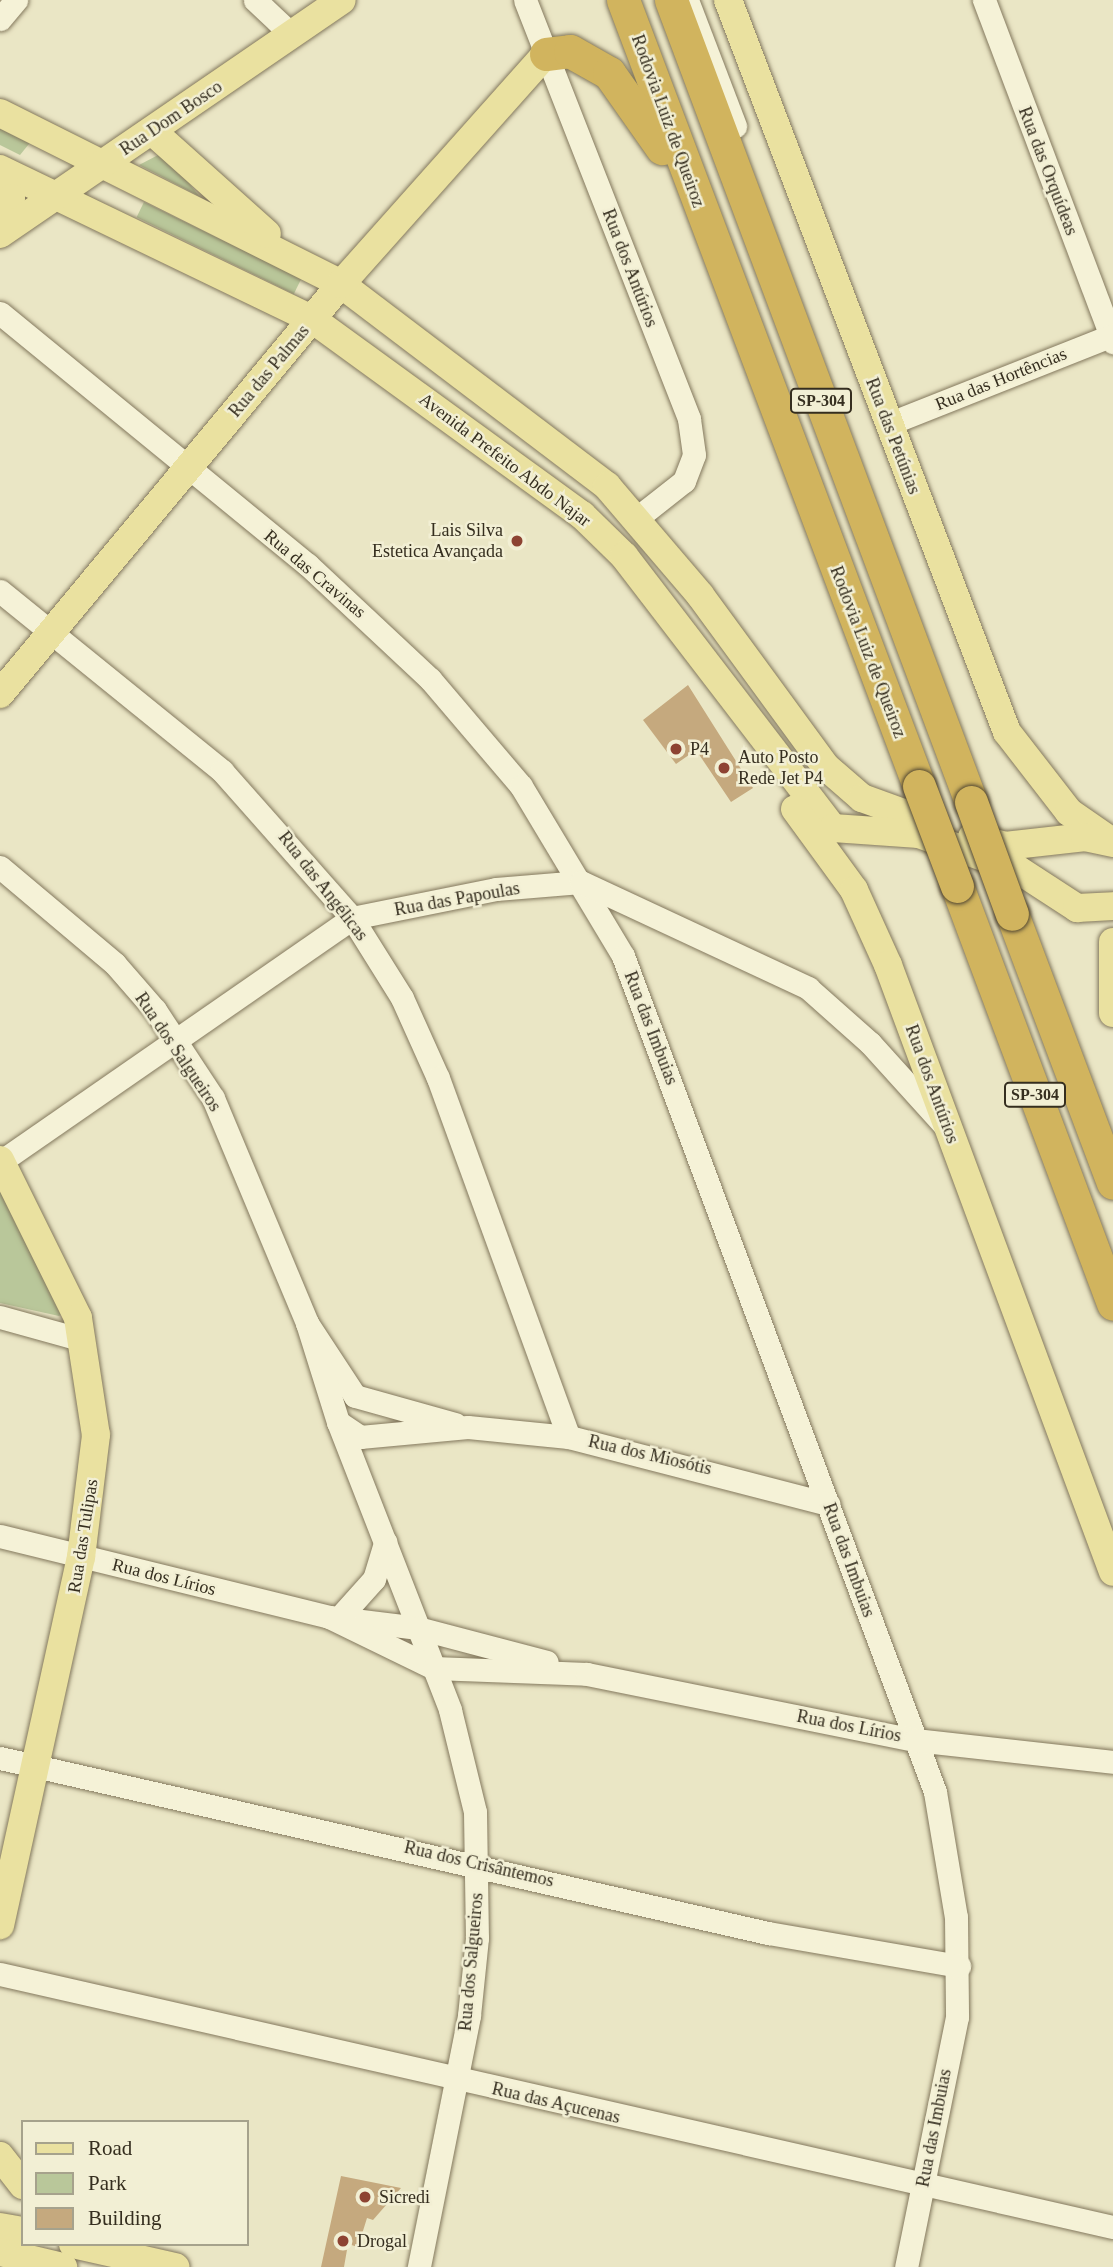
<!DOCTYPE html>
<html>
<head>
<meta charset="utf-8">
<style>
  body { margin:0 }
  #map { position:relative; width:1113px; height:2267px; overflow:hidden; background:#eae6c5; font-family:"Times New Roman",serif }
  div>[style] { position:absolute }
  .green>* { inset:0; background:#b9c79a; transform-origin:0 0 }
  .building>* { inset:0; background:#c5a97e }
  .roads { filter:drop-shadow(0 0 2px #83785d) drop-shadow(0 0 2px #83785d) }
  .minor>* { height:23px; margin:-11.5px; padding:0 11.5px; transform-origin:11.5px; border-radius:11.5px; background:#f5f2d7 }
  .major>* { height:28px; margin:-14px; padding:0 14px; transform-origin:14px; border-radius:14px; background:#eae1a0 }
  .highway>* { height:33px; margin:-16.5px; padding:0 16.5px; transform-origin:16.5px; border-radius:16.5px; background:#d1b45e }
  .bridges { filter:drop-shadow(0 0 2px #514631) drop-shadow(0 0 2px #514631) }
  .highway-bridge>* { height:33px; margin:-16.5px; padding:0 16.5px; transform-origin:16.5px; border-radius:16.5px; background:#d1b45e }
  .dots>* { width:19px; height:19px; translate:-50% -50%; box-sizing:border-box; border:4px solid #f2efd4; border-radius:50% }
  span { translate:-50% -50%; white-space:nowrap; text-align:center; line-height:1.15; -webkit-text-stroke:5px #f2efd4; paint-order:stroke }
  .shield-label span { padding:2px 5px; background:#f2efd4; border:2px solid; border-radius:5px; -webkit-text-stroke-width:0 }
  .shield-label { font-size:16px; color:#352e1f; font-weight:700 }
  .street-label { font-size:18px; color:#352e1f }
  .poi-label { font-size:18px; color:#352e1f }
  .right { translate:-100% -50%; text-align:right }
  .left { translate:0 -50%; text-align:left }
  .legend { position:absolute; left:21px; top:2120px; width:228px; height:126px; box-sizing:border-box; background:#f2efd4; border:2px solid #a6a28c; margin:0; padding:9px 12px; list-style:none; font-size:21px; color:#352e1f }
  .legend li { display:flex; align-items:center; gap:14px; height:35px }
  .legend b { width:35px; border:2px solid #a6a28c }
</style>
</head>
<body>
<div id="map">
  <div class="green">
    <i style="clip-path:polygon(0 123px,33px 139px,20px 155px,0 145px)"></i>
    <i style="clip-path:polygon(162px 153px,174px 164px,199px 196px,139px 165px)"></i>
    <i style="left:144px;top:202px;width:175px;height:17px;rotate:26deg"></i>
    <i style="clip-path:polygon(0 1191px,67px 1310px,59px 1316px,0 1303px)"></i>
  </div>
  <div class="building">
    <i style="clip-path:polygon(688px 685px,753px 788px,731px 802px,696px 750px,676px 764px,643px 720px)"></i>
    <i style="clip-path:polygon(341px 2176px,401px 2188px,373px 2220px,367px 2218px,358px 2247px,348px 2244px,344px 2267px,321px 2267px)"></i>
  </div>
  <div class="roads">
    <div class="minor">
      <i style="left:255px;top:0;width:51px;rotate:43.4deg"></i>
      <i style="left:525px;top:0;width:450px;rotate:68.6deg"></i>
      <i style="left:689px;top:419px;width:36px;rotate:82deg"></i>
      <i style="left:694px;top:455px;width:28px;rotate:111deg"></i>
      <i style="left:684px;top:481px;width:60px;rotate:141.8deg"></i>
      <i style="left:687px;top:0;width:135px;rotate:69.1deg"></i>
      <i style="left:984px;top:0;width:366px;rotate:69.3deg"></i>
      <i style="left:0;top:19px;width:25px;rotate:-50deg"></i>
      <i style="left:0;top:313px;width:398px;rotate:39.3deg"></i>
      <i style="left:308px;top:565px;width:167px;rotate:43.1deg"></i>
      <i style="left:430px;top:679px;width:140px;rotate:49.6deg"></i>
      <i style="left:521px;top:786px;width:198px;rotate:59deg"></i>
      <i style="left:623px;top:956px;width:892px;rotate:69.53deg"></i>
      <i style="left:935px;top:1792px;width:127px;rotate:80.5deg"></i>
      <i style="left:956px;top:1917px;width:100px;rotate:89.4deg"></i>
      <i style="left:957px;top:2017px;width:255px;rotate:101.5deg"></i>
      <i style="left:888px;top:424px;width:242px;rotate:-21.6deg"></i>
      <i style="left:0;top:591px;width:286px;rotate:39deg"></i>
      <i style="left:222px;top:771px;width:196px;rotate:48.5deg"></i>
      <i style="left:352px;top:918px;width:94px;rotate:58deg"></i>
      <i style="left:402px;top:998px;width:88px;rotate:65.8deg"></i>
      <i style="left:438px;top:1078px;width:382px;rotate:70deg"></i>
      <i style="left:0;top:867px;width:150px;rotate:40.1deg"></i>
      <i style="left:115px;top:964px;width:61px;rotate:49deg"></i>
      <i style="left:155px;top:1010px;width:105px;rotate:56.6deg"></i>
      <i style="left:213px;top:1098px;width:244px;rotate:67.3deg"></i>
      <i style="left:307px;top:1323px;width:87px;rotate:56.7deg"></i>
      <i style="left:0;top:1162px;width:428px;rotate:-34.7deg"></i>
      <i style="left:352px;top:918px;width:147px;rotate:-11.4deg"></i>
      <i style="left:496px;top:889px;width:85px;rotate:-4.7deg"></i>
      <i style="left:581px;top:882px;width:251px;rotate:25deg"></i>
      <i style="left:808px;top:988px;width:83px;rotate:41.6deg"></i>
      <i style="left:870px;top:1043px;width:112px;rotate:47.9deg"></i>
      <i style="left:0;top:1317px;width:86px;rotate:15.5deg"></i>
      <i style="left:307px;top:1323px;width:104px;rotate:72.6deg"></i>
      <i style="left:338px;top:1422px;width:309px;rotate:68.7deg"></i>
      <i style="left:450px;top:1710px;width:105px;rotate:76.2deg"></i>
      <i style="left:475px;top:1812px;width:126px;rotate:89.1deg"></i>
      <i style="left:477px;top:1938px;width:78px;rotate:95.9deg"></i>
      <i style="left:469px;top:2016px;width:256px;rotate:101.3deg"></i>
      <i style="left:355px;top:1396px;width:104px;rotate:15.6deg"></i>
      <i style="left:338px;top:1422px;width:27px;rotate:34deg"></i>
      <i style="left:360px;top:1437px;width:108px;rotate:-5.3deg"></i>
      <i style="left:468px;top:1427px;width:101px;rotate:5.7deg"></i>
      <i style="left:569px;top:1437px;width:268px;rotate:14.5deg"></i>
      <i style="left:0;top:1536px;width:339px;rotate:13.8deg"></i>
      <i style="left:329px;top:1617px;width:90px;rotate:7deg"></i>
      <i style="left:418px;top:1628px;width:133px;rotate:14.8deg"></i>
      <i style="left:329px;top:1617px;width:117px;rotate:25.9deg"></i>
      <i style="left:434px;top:1668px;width:153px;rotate:2.2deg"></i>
      <i style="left:587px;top:1674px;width:335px;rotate:11.4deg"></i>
      <i style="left:915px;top:1740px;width:199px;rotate:6.3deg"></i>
      <i style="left:339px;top:1618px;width:52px;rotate:-48.1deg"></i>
      <i style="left:374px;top:1579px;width:39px;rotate:-73deg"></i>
      <i style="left:0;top:1758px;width:788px;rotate:12.84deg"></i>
      <i style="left:768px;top:1933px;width:194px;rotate:9.8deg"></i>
      <i style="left:0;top:1974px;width:1141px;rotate:12.81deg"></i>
    </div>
    <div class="major">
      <i style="left:728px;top:0;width:783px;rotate:69.14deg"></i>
      <i style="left:1007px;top:732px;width:101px;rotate:52.2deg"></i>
      <i style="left:1069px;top:812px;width:47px;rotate:34.7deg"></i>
      <i style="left:0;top:113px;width:381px;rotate:26.6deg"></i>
      <i style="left:341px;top:284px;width:334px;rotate:37.2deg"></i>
      <i style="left:607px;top:486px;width:143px;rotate:49.5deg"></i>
      <i style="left:700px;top:595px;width:212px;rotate:53.8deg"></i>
      <i style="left:825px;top:766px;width:49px;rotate:40.9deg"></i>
      <i style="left:862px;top:798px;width:73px;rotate:19.9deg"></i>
      <i style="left:152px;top:131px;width:154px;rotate:41.8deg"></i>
      <i style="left:0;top:169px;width:346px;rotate:25.7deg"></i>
      <i style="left:312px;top:319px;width:334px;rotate:36deg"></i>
      <i style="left:582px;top:515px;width:59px;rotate:44.3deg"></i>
      <i style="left:624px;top:556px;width:343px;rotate:52.5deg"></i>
      <i style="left:833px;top:828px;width:86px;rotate:4deg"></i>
      <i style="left:919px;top:834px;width:104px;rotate:19.7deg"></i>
      <i style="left:1017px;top:869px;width:72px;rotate:33deg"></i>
      <i style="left:1077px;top:908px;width:36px;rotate:-3deg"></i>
      <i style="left:0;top:174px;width:26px;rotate:65deg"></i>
      <i style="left:11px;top:198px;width:37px;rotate:107deg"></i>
      <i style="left:0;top:234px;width:414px;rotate:-34.4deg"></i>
      <i style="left:0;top:694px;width:533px;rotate:-50.25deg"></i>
      <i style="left:341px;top:284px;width:308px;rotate:-48.3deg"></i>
      <i style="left:795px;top:809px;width:100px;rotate:53.9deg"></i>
      <i style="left:854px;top:890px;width:82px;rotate:65.6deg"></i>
      <i style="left:888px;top:965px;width:647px;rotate:69.66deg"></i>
      <i style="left:972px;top:837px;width:34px;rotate:15deg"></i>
      <i style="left:1005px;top:846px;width:81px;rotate:-6.4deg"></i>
      <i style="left:1085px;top:837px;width:29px;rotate:12deg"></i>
      <i style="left:1113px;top:942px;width:71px;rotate:90deg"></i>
      <i style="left:0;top:1160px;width:176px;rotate:63.7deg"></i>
      <i style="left:78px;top:1318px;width:118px;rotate:81.3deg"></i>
      <i style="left:96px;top:1435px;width:123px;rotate:97deg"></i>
      <i style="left:81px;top:1557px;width:377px;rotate:102.4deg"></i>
      <i style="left:0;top:2156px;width:37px;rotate:52deg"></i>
      <i style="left:0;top:2227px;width:23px;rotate:10deg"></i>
      <i style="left:73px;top:2244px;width:105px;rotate:12.7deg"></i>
      <i style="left:0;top:2252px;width:65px;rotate:13.4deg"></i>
    </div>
    <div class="highway">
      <i style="left:623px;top:0;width:840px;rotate:69.36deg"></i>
      <i style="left:671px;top:0;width:856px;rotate:69.49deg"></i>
      <i style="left:546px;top:54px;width:24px;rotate:-7deg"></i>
      <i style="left:570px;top:51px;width:45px;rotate:29.4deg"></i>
      <i style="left:609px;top:73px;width:92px;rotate:54.8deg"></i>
      <i style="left:957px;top:886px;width:446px;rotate:69.5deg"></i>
      <i style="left:1012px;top:914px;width:287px;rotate:69.4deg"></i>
    </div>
  </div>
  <div class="bridges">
    <div class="highway-bridge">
      <i style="left:919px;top:786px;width:107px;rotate:69.2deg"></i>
      <i style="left:971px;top:802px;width:119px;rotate:69.9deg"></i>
    </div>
  </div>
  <div class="dots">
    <i style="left:517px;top:541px;background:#8d4332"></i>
    <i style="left:676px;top:749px;background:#8d4332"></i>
    <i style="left:724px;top:768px;background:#8d4332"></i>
    <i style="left:365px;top:2197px;background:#8d4332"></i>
    <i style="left:343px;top:2241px;background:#8d4332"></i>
  </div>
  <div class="shield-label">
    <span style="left:821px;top:401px">SP-304</span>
    <span style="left:1035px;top:1095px">SP-304</span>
  </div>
  <div class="street-label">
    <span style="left:171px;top:118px;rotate:-34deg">Rua Dom Bosco</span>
    <span style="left:668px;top:121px;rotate:70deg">Rodovia Luiz de Queiroz</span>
    <span style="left:1048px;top:171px;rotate:69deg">Rua das Orquídeas</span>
    <span style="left:630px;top:268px;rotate:69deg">Rua dos Antúrios</span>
    <span style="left:269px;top:371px;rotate:-50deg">Rua das Palmas</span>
    <span style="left:1001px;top:379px;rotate:-22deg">Rua das Hortências</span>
    <span style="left:893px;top:436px;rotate:69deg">Rua das Petúnias</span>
    <span style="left:505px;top:460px;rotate:37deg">Avenida Prefeito Abdo Najar</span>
    <span style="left:315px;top:574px;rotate:40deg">Rua das Cravinas</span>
    <span style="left:868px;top:652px;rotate:69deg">Rodovia Luiz de Queiroz</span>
    <span style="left:323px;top:886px;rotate:52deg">Rua das Angélicas</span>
    <span style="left:457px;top:899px;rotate:-10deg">Rua das Papoulas</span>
    <span style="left:651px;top:1028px;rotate:69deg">Rua das Imbuias</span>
    <span style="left:178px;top:1052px;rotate:56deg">Rua dos Salgueiros</span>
    <span style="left:932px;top:1084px;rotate:70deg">Rua dos Antúrios</span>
    <span style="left:650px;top:1455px;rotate:13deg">Rua dos Miosótis</span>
    <span style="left:83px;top:1536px;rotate:-81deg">Rua das Tulipas</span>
    <span style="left:849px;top:1560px;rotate:70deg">Rua das Imbuias</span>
    <span style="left:164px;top:1577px;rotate:14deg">Rua dos Lírios</span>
    <span style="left:849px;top:1726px;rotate:11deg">Rua dos Lírios</span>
    <span style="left:479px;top:1864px;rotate:13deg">Rua dos Crisântemos</span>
    <span style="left:471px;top:1962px;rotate:-85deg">Rua dos Salgueiros</span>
    <span style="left:556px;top:2103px;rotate:13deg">Rua das Açucenas</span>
    <span style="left:934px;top:2128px;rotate:-79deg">Rua das Imbuias</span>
  </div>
  <div class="poi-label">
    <span class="right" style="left:503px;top:541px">Lais Silva<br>Estetica Avançada</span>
    <span class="left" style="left:690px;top:749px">P4</span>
    <span class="left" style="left:738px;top:768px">Auto Posto<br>Rede Jet P4</span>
    <span class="left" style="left:379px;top:2197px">Sicredi</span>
    <span class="left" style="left:357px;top:2241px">Drogal</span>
  </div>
  <ul class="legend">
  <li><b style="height:9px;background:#eae1a0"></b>Road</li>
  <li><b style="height:19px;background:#b9c79a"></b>Park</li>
  <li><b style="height:19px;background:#c5a97e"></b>Building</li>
  </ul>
</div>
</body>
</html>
